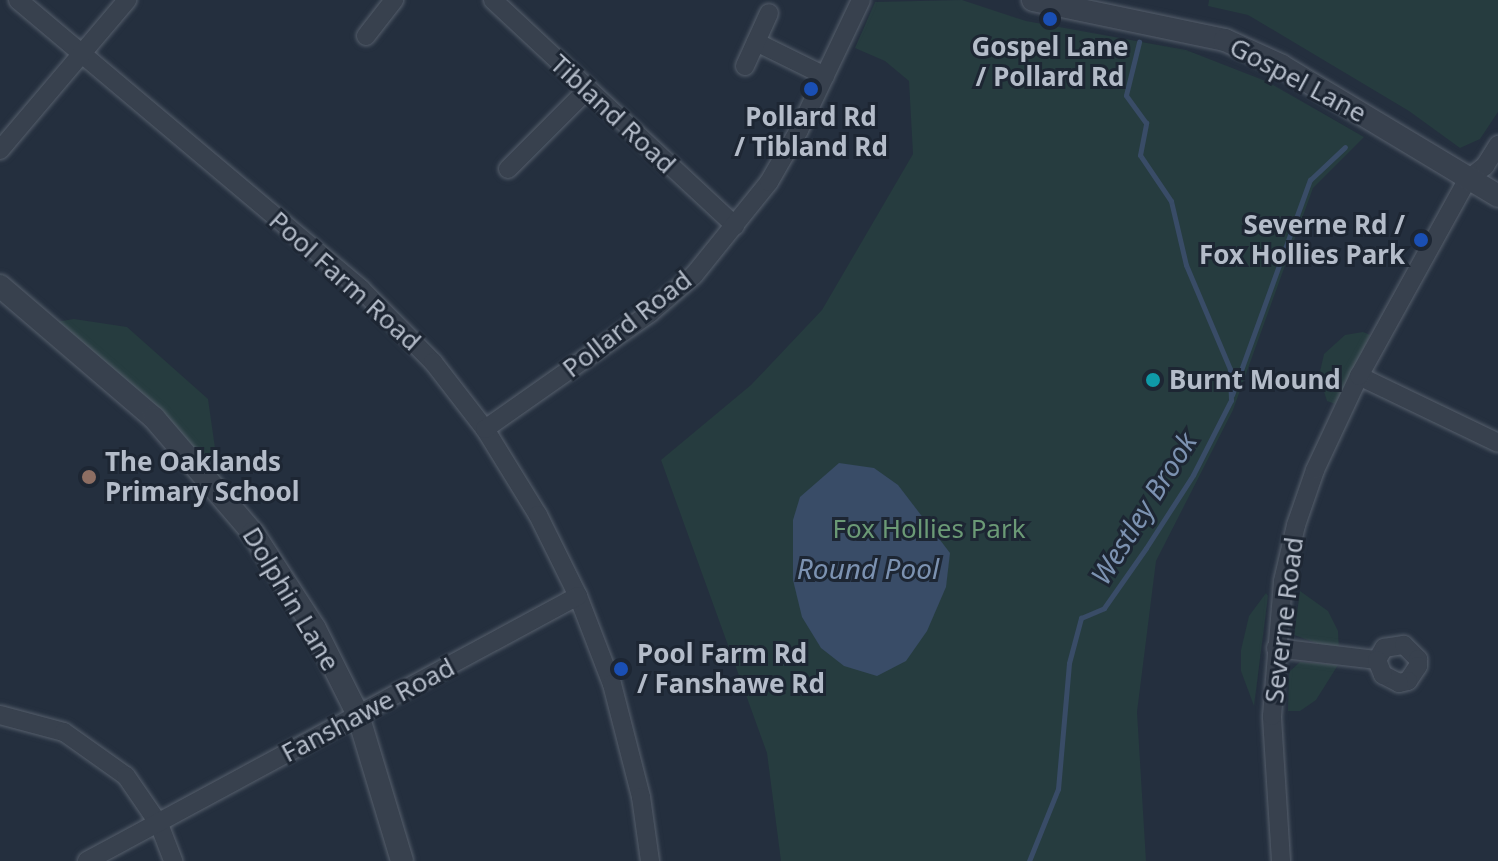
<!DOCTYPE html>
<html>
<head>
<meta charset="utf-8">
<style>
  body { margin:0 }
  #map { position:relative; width:1498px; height:861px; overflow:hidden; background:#242f3e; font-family:"Noto Sans",sans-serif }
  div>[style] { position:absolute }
  .green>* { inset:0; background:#263c3f }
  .water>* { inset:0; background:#394c67 }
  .stream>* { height:5px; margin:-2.5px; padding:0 2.5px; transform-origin:2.5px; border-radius:2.5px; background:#394c67 }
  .roads { filter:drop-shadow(0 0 2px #565f6c) drop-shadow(0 0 2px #565f6c) }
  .minor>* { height:18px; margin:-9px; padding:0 9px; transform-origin:9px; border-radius:9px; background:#38414e }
  .tertiary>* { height:22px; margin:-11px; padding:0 11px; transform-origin:11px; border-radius:11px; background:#38414e }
  .dots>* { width:22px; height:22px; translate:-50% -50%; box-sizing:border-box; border:4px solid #1d2633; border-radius:50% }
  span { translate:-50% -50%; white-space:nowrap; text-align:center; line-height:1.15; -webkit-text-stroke:6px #1d2633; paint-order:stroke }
  .poi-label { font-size:26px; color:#b4bcc9; font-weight:700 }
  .right { translate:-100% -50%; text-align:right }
  .left { translate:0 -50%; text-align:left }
  .street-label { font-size:26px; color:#b4bcc9 }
  .park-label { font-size:26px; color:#6b9a76 }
  .water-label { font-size:28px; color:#7c92b1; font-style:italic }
</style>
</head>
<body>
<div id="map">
  <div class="green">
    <i style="clip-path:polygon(962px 0,1026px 21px,1186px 50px,1268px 82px,1364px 137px,1313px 188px,1233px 410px,1156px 561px,1137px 712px,1146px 861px,781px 861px,767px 753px,661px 460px,751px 385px,822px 310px,913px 154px,909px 81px,885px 61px,855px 48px,875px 2px)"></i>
    <i style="clip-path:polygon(1209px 0,1498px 0,1498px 112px,1480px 139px,1460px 148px,1409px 111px,1248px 15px,1208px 6px)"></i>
    <i style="clip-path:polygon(74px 319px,127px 327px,208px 399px,221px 490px,44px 324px)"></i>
    <i style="clip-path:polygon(1363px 332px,1370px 335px,1353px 372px,1335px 404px,1327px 401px,1319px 376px,1324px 354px,1345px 335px)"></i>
    <i style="clip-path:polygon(1300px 591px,1328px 611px,1338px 631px,1339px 651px,1294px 635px)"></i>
    <i style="clip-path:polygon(1266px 593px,1268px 596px,1254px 706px,1241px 671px,1241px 650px,1249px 616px)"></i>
    <i style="clip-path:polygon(1300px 662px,1338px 665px,1316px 700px,1300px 711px,1288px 711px,1289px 672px)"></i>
  </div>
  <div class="water">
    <i style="clip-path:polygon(839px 463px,874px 468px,898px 485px,950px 553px,946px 587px,927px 631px,906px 661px,877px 676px,844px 666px,821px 648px,802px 617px,793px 580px,793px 520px,800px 497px)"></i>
  </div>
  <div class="stream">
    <i style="left:1232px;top:395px;width:229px;rotate:-70.1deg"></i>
    <i style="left:1310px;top:180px;width:48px;rotate:-43.3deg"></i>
    <i style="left:1029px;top:861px;width:78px;rotate:-68.1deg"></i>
    <i style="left:1058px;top:789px;width:126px;rotate:-85deg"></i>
    <i style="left:1069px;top:663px;width:47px;rotate:-75.1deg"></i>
    <i style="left:1081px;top:618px;width:25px;rotate:-23deg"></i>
    <i style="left:1104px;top:608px;width:73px;rotate:-55deg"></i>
    <i style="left:1146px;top:548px;width:87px;rotate:-57.2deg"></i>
    <i style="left:1193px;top:475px;width:84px;rotate:-63.1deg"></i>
    <i style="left:1231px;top:400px;width:31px;rotate:-92deg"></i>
    <i style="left:1230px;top:369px;width:113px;rotate:-112.9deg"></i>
    <i style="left:1186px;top:265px;width:66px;rotate:-103.2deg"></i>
    <i style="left:1171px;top:201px;width:55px;rotate:-124deg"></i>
    <i style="left:1140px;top:155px;width:33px;rotate:-79deg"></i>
    <i style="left:1146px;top:123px;width:34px;rotate:-126deg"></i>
    <i style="left:1126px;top:95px;width:55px;rotate:-76.2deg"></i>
  </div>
  <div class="roads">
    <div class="minor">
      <i style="left:18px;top:0;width:449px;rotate:40.1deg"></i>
      <i style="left:361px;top:289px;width:103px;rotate:45.4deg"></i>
      <i style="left:433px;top:362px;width:85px;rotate:52.2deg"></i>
      <i style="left:485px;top:429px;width:101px;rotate:58.4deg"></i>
      <i style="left:538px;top:515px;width:90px;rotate:63.7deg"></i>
      <i style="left:578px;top:596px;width:94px;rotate:68.9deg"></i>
      <i style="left:612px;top:684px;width:117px;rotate:75.6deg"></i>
      <i style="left:641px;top:797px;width:65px;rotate:82deg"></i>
      <i style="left:493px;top:0;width:331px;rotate:43deg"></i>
      <i style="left:366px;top:36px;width:46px;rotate:-52.1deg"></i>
      <i style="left:756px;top:42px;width:77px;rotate:26.2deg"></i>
      <i style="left:745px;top:66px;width:58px;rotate:-65.6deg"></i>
      <i style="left:0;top:150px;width:197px;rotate:-49.7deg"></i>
      <i style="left:508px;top:169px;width:109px;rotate:-45deg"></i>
      <i style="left:1359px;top:376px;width:154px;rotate:25.7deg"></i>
      <i style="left:485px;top:429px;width:202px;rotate:-35.1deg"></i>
      <i style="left:650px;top:313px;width:58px;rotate:-40.8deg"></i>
      <i style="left:694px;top:275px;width:119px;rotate:-51.1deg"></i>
      <i style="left:769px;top:182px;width:60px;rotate:-60deg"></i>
      <i style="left:799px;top:130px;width:144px;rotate:-64.5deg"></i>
      <i style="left:1276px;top:648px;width:102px;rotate:6.8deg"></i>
      <i style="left:1377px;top:660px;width:14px;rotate:-60deg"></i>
      <i style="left:1384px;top:648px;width:20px;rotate:-9deg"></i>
      <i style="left:1404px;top:645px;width:20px;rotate:45deg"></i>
      <i style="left:1418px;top:659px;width:7px;rotate:90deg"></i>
      <i style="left:1418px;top:666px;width:18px;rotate:124deg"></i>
      <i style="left:1408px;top:681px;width:9px;rotate:167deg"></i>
      <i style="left:1399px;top:683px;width:18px;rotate:-153deg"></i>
      <i style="left:1383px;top:675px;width:16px;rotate:-112deg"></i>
      <i style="left:0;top:715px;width:66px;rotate:14.9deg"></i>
      <i style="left:64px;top:732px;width:76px;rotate:35.4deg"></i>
      <i style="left:126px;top:776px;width:58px;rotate:55.5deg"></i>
      <i style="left:159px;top:824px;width:40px;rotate:69deg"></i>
      <i style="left:87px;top:861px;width:558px;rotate:-28.36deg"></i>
      <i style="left:1281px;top:861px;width:145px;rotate:-93.6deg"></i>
      <i style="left:1272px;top:716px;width:135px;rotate:-85.3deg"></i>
      <i style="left:1283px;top:581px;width:57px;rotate:-76.9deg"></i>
      <i style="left:1296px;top:525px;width:58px;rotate:-70.9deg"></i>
      <i style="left:1315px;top:470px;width:104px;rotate:-64.9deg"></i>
      <i style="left:1359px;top:376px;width:224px;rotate:-61.1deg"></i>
      <i style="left:1467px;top:180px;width:23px;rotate:-38deg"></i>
      <i style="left:1485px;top:166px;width:25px;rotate:-58deg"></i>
    </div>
    <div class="tertiary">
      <i style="left:1033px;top:0;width:196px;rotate:11.8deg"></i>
      <i style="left:1225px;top:40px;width:63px;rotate:24.5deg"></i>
      <i style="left:1282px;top:66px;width:252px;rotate:31deg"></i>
      <i style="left:0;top:286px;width:203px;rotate:40.6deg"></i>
      <i style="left:154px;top:418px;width:152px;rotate:49.3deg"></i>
      <i style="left:253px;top:533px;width:114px;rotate:57.1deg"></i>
      <i style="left:315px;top:629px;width:96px;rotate:63.4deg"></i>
      <i style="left:358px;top:715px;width:152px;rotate:73.2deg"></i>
    </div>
  </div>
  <div class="dots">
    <i style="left:1050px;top:19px;background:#1a4fb4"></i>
    <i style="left:811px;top:89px;background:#1a4fb4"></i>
    <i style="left:1421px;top:240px;background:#1a4fb4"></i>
    <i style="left:1153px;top:380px;background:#0f9aa8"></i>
    <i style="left:89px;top:477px;background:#8d6e63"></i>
    <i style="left:621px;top:669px;background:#1a4fb4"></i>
  </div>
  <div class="poi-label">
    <span style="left:1050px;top:62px">Gospel Lane<br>/ Pollard Rd</span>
    <span style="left:811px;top:132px">Pollard Rd<br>/ Tibland Rd</span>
    <span class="right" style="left:1405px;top:240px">Severne Rd /<br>Fox Hollies Park</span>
    <span class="left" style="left:1169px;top:380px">Burnt Mound</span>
    <span class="left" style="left:105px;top:477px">The Oaklands<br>Primary School</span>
    <span class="left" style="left:637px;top:669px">Pool Farm Rd<br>/ Fanshawe Rd</span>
  </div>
  <div class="street-label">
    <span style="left:1298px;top:80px;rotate:28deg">Gospel Lane</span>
    <span style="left:613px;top:114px;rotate:43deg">Tibland Road</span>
    <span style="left:345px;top:281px;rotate:42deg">Pool Farm Road</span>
    <span style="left:627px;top:324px;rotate:-38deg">Pollard Road</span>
    <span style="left:291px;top:599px;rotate:59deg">Dolphin Lane</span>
    <span style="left:1284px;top:620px;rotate:-83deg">Severne Road</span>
    <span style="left:368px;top:710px;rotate:-28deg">Fanshawe Road</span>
  </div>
  <div class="park-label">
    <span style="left:929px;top:529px">Fox Hollies Park</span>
  </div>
  <div class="water-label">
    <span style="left:1143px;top:508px;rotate:-58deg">Westley Brook</span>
    <span style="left:868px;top:568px">Round Pool</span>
  </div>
</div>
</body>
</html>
